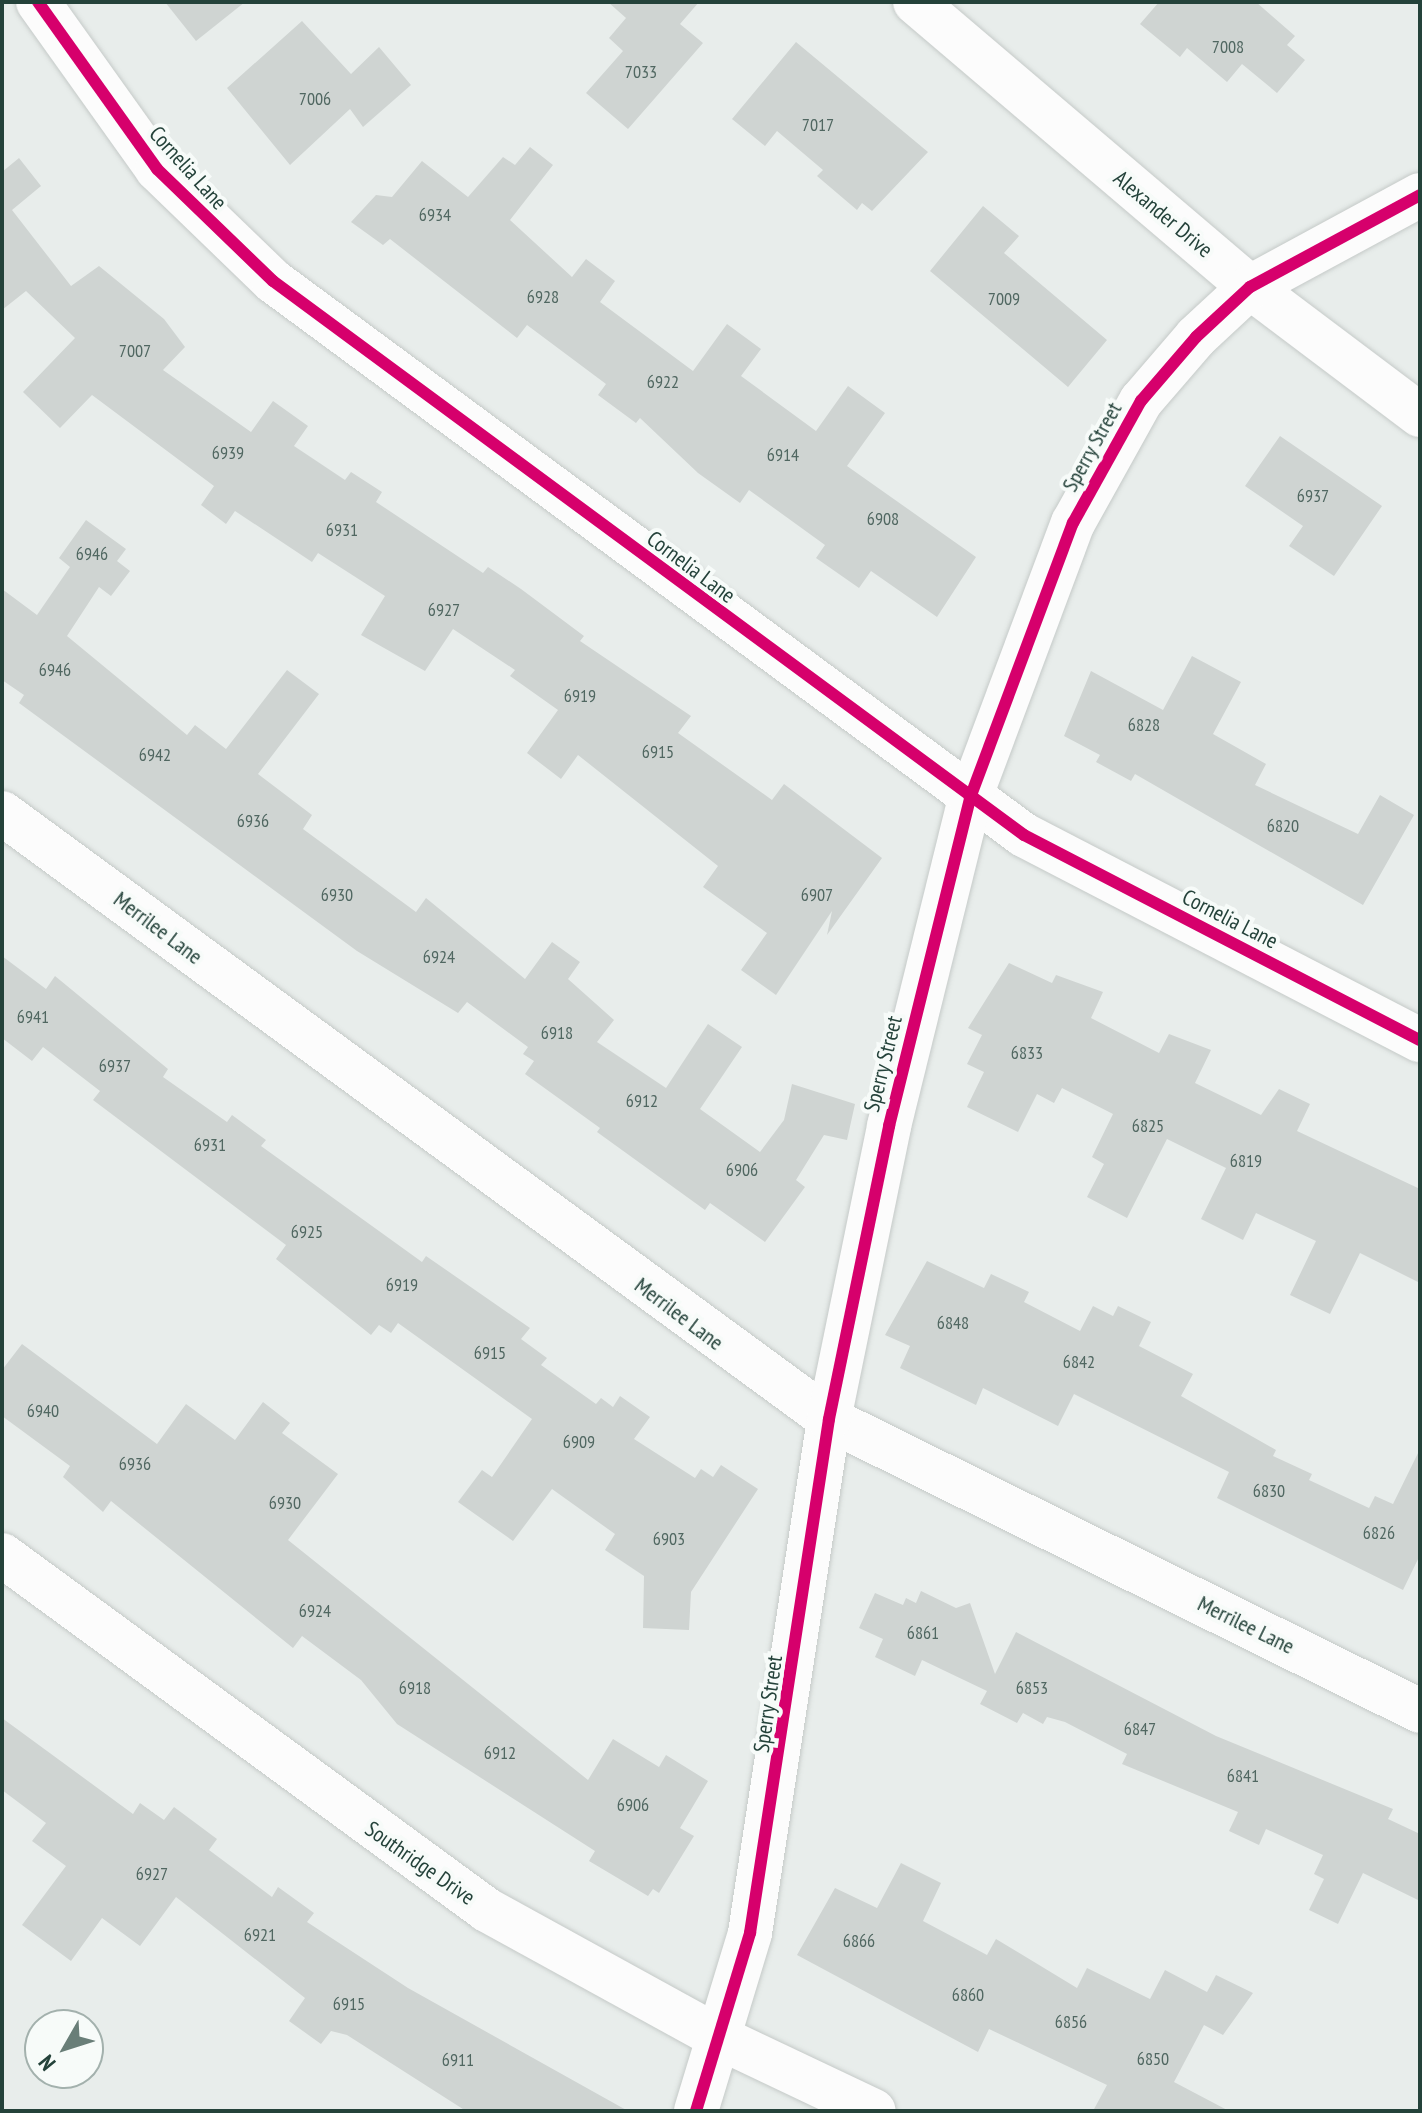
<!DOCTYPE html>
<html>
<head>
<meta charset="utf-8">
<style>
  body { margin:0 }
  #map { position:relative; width:1422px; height:2113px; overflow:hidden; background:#e8edeb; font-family:"PT Sans Narrow",sans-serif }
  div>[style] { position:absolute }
  .building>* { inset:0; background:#cfd4d2 }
  .roads { filter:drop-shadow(0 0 2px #c5cac8) drop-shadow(0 0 2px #c5cac8) }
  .minor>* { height:44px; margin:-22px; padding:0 22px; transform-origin:22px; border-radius:22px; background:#fcfcfc }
  .cycleway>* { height:12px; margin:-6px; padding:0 6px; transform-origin:6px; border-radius:6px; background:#d6006c }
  span { translate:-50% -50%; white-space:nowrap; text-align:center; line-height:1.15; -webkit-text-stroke:8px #f7fbf9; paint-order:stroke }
  .number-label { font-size:18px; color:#506761 }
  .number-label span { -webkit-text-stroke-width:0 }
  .street-label { font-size:22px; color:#24423a }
  .frame { position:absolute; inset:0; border:4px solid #24423a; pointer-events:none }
  .north { position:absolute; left:24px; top:2009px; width:80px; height:80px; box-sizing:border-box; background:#f7fbf9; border:2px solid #a3b1ad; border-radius:50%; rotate:231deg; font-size:22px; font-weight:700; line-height:32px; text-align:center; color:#24423a }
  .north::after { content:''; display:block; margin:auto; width:28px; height:36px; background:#697e78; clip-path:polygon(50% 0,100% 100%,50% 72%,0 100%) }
</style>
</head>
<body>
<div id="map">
  <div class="building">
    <i style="clip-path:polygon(165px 2px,245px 2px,196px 41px)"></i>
    <i style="clip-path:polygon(608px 2px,699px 2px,680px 24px,703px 43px,628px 129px,586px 93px,623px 51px,609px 38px,626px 18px)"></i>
    <i style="clip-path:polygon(1159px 2px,1256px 2px,1295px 36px,1287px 45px,1305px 60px,1277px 93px,1242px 64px,1227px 82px,1187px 48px,1180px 57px,1140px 24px)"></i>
    <i style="clip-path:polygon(302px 21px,351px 74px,379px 47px,411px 85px,363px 127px,350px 109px,290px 165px,227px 88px)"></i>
    <i style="clip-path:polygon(796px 42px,928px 152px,872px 211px,862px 203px,857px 210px,817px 176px,823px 170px,777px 131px,765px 146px,732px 119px)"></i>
    <i style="clip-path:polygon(530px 147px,553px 165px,510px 220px,572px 277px,586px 259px,615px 281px,600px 302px,693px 371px,727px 324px,761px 349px,741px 376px,816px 431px,848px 386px,885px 413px,847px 466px,976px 557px,937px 617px,871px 571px,859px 588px,816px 558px,825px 545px,749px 490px,740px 503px,698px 473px,640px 418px,636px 423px,598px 395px,606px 384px,527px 325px,517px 338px,390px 239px,383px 245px,351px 222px,376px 195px,392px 197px,422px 161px,468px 197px,503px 157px,515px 165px)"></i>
    <i style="clip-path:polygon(19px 158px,41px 186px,12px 210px,71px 286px,99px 266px,164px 319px,185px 347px,163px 370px,251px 432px,273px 401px,308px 426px,294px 446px,345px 480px,351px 472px,382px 492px,376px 502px,483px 573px,488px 567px,521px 589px,584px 636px,580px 641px,691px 716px,678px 733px,772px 800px,784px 784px,882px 858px,827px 935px,832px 911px,776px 995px,741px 970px,767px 933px,703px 887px,718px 866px,578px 755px,561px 779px,527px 753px,558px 710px,510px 676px,515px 670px,453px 629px,425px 671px,361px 635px,385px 596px,318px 553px,312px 562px,235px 511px,226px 524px,201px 505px,214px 486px,92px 395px,60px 428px,23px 392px,75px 338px,26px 291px,2px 310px,2px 172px)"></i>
    <i style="clip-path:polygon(983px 206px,1019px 236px,1004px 253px,1107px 340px,1068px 387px,930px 271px)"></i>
    <i style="clip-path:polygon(1280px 436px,1382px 506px,1334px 576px,1289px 546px,1303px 526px,1245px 486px)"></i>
    <i style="clip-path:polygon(86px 520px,126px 549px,117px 561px,130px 571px,111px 596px,99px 587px,67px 636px,187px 735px,195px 725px,226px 749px,287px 670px,319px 694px,258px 774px,312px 815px,303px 829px,416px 912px,426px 898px,525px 979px,552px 942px,580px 962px,568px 979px,614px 1020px,597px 1042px,666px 1088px,708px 1024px,742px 1047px,700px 1109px,760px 1152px,784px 1120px,792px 1084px,855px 1104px,847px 1140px,824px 1135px,796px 1180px,805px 1187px,765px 1242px,710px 1203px,705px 1210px,597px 1132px,600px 1128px,525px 1074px,534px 1061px,523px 1054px,528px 1047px,467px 1002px,458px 1013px,357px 951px,19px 703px,24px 695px,2px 680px,2px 589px,37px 615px,70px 567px,59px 558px)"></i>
    <i style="clip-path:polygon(1192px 656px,1241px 682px,1213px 734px,1266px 764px,1255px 785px,1358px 834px,1380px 795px,1414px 815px,1363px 905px,1135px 774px,1131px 781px,1096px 762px,1100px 755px,1064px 736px,1091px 671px,1163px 710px)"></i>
    <i style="clip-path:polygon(2px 956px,46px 989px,55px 976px,168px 1069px,163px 1077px,227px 1122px,232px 1115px,266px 1140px,261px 1146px,422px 1262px,426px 1256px,530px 1328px,521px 1339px,547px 1358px,541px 1365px,596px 1404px,601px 1398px,613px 1407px,620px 1396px,650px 1417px,634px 1439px,695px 1478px,701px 1469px,713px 1477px,721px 1465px,758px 1489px,691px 1592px,689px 1630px,643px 1628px,644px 1576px,605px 1550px,615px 1534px,552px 1489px,513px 1541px,458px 1502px,482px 1470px,492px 1477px,532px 1419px,398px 1323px,391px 1333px,379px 1325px,371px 1335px,276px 1259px,286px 1245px,93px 1100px,100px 1091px,43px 1047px,32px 1061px,2px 1038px)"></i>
    <i style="clip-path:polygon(1009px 963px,1052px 983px,1056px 975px,1103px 992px,1091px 1018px,1159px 1053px,1169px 1034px,1211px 1050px,1195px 1083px,1261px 1115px,1279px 1089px,1310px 1104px,1297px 1131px,1420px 1189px,1420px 1283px,1360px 1253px,1330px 1314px,1290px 1295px,1316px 1241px,1256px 1213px,1243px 1240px,1201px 1219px,1226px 1168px,1167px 1139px,1127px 1218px,1087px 1197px,1104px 1164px,1092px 1157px,1113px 1114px,1062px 1088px,1054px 1103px,1037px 1094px,1018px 1132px,967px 1107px,984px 1072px,967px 1064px,982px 1035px,968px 1028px)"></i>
    <i style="clip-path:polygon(927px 1261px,984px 1288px,991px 1274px,1029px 1292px,1024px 1302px,1080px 1331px,1093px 1306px,1113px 1316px,1118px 1306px,1151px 1322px,1139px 1346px,1193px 1374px,1181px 1396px,1276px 1450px,1273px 1456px,1312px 1474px,1309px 1480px,1369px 1508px,1375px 1496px,1393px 1504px,1420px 1449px,1420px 1555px,1403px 1590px,1217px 1498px,1229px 1472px,1074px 1394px,1058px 1426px,983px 1388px,976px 1405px,900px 1368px,910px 1346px,885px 1335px)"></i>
    <i style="clip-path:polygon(22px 1344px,157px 1444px,186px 1404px,235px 1440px,263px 1402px,290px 1423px,282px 1433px,338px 1474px,288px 1540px,588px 1780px,613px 1739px,659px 1767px,666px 1755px,708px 1781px,680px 1828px,694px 1836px,659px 1893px,653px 1889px,648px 1896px,589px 1861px,595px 1851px,397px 1724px,361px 1680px,302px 1636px,293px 1648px,111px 1501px,103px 1512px,63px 1477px,70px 1466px,2px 1416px,2px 1370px)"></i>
    <i style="clip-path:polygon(921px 1591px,956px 1608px,970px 1603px,995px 1674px,1016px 1632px,1216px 1736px,1393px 1809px,1388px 1819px,1420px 1834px,1420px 1901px,1363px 1873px,1338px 1924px,1309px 1910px,1324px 1879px,1314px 1874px,1323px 1855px,1266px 1829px,1259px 1845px,1229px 1831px,1238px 1812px,1122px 1764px,1127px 1754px,1065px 1722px,1047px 1717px,1043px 1724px,1023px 1713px,1017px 1723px,980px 1704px,987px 1691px,922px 1660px,915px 1676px,875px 1657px,883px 1639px,859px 1628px,875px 1593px,903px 1605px,906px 1598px,916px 1603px)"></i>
    <i style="clip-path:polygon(2px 1718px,133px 1814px,140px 1803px,164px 1820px,174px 1807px,217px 1839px,209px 1850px,272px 1897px,278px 1887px,314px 1913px,307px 1922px,408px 1988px,628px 2111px,466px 2111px,347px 2035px,331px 2031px,321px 2044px,289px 2021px,305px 1998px,176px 1897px,140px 1946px,102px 1918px,71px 1961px,22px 1925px,66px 1866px,32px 1841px,46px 1823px,2px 1790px)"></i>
    <i style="clip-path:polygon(901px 1863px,941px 1883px,923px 1921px,987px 1955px,996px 1939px,1077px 1988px,1087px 1968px,1150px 1999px,1165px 1970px,1207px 1992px,1216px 1975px,1253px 1993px,1223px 2035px,1204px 2025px,1174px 2082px,1229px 2111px,1093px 2111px,1107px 2085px,989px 2029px,978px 2052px,797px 1955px,835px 1888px,877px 1908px)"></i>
  </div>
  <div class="roads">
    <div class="minor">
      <i style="left:38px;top:2px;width:205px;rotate:54.5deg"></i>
      <i style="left:157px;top:169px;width:161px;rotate:44deg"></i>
      <i style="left:273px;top:281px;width:933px;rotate:36.42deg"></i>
      <i style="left:1024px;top:835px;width:446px;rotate:27.4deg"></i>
      <i style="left:915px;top:2px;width:440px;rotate:40.4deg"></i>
      <i style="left:1250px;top:287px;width:213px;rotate:37deg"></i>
      <i style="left:2px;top:813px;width:1025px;rotate:36.23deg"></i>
      <i style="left:829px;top:1419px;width:659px;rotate:26.29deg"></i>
      <i style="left:2px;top:1555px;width:601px;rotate:36.2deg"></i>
      <i style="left:487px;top:1910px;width:266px;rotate:28.8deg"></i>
      <i style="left:720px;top:2038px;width:170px;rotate:25.4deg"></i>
      <i style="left:696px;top:2111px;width:186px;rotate:-73.1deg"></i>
      <i style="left:750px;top:1933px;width:520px;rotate:-81.26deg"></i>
      <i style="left:829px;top:1419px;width:299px;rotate:-78.4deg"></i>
      <i style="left:889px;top:1126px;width:338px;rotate:-76.1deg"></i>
      <i style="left:970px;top:798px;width:294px;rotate:-69.5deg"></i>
      <i style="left:1073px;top:523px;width:140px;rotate:-60.9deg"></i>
      <i style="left:1141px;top:401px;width:84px;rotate:-49.3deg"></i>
      <i style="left:1196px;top:337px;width:74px;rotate:-42.8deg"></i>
      <i style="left:1250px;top:287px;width:193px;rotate:-28.4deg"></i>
    </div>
  </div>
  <div class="cycleway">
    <i style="left:38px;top:2px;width:205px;rotate:54.5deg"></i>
    <i style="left:157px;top:169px;width:161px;rotate:44deg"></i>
    <i style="left:273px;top:281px;width:933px;rotate:36.42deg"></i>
    <i style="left:1024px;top:835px;width:446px;rotate:27.4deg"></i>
    <i style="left:696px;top:2111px;width:186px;rotate:-73.1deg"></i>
    <i style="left:750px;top:1933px;width:520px;rotate:-81.26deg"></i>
    <i style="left:829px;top:1419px;width:299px;rotate:-78.4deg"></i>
    <i style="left:889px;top:1126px;width:338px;rotate:-76.1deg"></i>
    <i style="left:970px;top:798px;width:294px;rotate:-69.5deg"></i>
    <i style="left:1073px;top:523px;width:140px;rotate:-60.9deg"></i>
    <i style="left:1141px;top:401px;width:84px;rotate:-49.3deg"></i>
    <i style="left:1196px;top:337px;width:74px;rotate:-42.8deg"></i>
    <i style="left:1250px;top:287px;width:193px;rotate:-28.4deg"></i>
  </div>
  <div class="number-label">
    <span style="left:1228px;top:47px">7008</span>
    <span style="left:641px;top:72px">7033</span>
    <span style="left:315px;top:99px">7006</span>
    <span style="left:818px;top:125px">7017</span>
    <span style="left:435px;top:215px">6934</span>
    <span style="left:543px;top:297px">6928</span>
    <span style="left:1004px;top:299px">7009</span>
    <span style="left:135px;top:351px">7007</span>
    <span style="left:663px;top:382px">6922</span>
    <span style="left:228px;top:453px">6939</span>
    <span style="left:783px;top:455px">6914</span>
    <span style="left:1313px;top:496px">6937</span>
    <span style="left:883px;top:519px">6908</span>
    <span style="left:342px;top:530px">6931</span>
    <span style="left:92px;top:554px">6946</span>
    <span style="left:444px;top:610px">6927</span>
    <span style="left:55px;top:670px">6946</span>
    <span style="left:580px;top:696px">6919</span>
    <span style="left:1144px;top:725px">6828</span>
    <span style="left:658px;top:752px">6915</span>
    <span style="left:155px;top:755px">6942</span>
    <span style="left:253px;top:821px">6936</span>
    <span style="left:1283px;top:826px">6820</span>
    <span style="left:337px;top:895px">6930</span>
    <span style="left:817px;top:895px">6907</span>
    <span style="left:439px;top:957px">6924</span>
    <span style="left:33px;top:1017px">6941</span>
    <span style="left:557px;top:1033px">6918</span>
    <span style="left:1027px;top:1053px">6833</span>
    <span style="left:115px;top:1066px">6937</span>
    <span style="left:642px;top:1101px">6912</span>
    <span style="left:1148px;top:1126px">6825</span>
    <span style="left:210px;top:1145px">6931</span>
    <span style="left:1246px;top:1161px">6819</span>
    <span style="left:742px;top:1170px">6906</span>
    <span style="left:307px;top:1232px">6925</span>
    <span style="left:402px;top:1285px">6919</span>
    <span style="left:953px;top:1323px">6848</span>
    <span style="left:490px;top:1353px">6915</span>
    <span style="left:1079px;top:1362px">6842</span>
    <span style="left:43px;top:1411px">6940</span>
    <span style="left:579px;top:1442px">6909</span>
    <span style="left:135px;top:1464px">6936</span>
    <span style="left:1269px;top:1491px">6830</span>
    <span style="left:285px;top:1503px">6930</span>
    <span style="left:1379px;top:1533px">6826</span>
    <span style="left:669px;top:1539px">6903</span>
    <span style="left:315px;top:1611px">6924</span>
    <span style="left:923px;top:1633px">6861</span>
    <span style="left:415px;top:1688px">6918</span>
    <span style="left:1032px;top:1688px">6853</span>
    <span style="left:1140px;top:1729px">6847</span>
    <span style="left:500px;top:1753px">6912</span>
    <span style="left:1243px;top:1776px">6841</span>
    <span style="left:633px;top:1805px">6906</span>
    <span style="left:152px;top:1874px">6927</span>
    <span style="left:260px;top:1935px">6921</span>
    <span style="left:859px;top:1941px">6866</span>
    <span style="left:968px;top:1995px">6860</span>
    <span style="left:349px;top:2004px">6915</span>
    <span style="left:1071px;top:2022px">6856</span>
    <span style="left:1153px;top:2059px">6850</span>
    <span style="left:458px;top:2060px">6911</span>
  </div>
  <div class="street-label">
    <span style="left:188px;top:168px;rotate:48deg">Cornelia Lane</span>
    <span style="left:1163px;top:214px;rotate:40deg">Alexander Drive</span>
    <span style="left:1092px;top:447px;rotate:-61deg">Sperry Street</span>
    <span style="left:691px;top:567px;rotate:37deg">Cornelia Lane</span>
    <span style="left:1230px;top:919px;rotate:27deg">Cornelia Lane</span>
    <span style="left:158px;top:928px;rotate:37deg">Merrilee Lane</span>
    <span style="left:883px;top:1064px;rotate:-76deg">Sperry Street</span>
    <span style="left:679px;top:1314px;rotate:37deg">Merrilee Lane</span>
    <span style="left:1246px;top:1625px;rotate:26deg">Merrilee Lane</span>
    <span style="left:768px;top:1704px;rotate:-82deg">Sperry Street</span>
    <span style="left:420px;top:1863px;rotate:35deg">Southridge Drive</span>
  </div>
  <div class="frame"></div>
  <div class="north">N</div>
</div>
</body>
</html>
